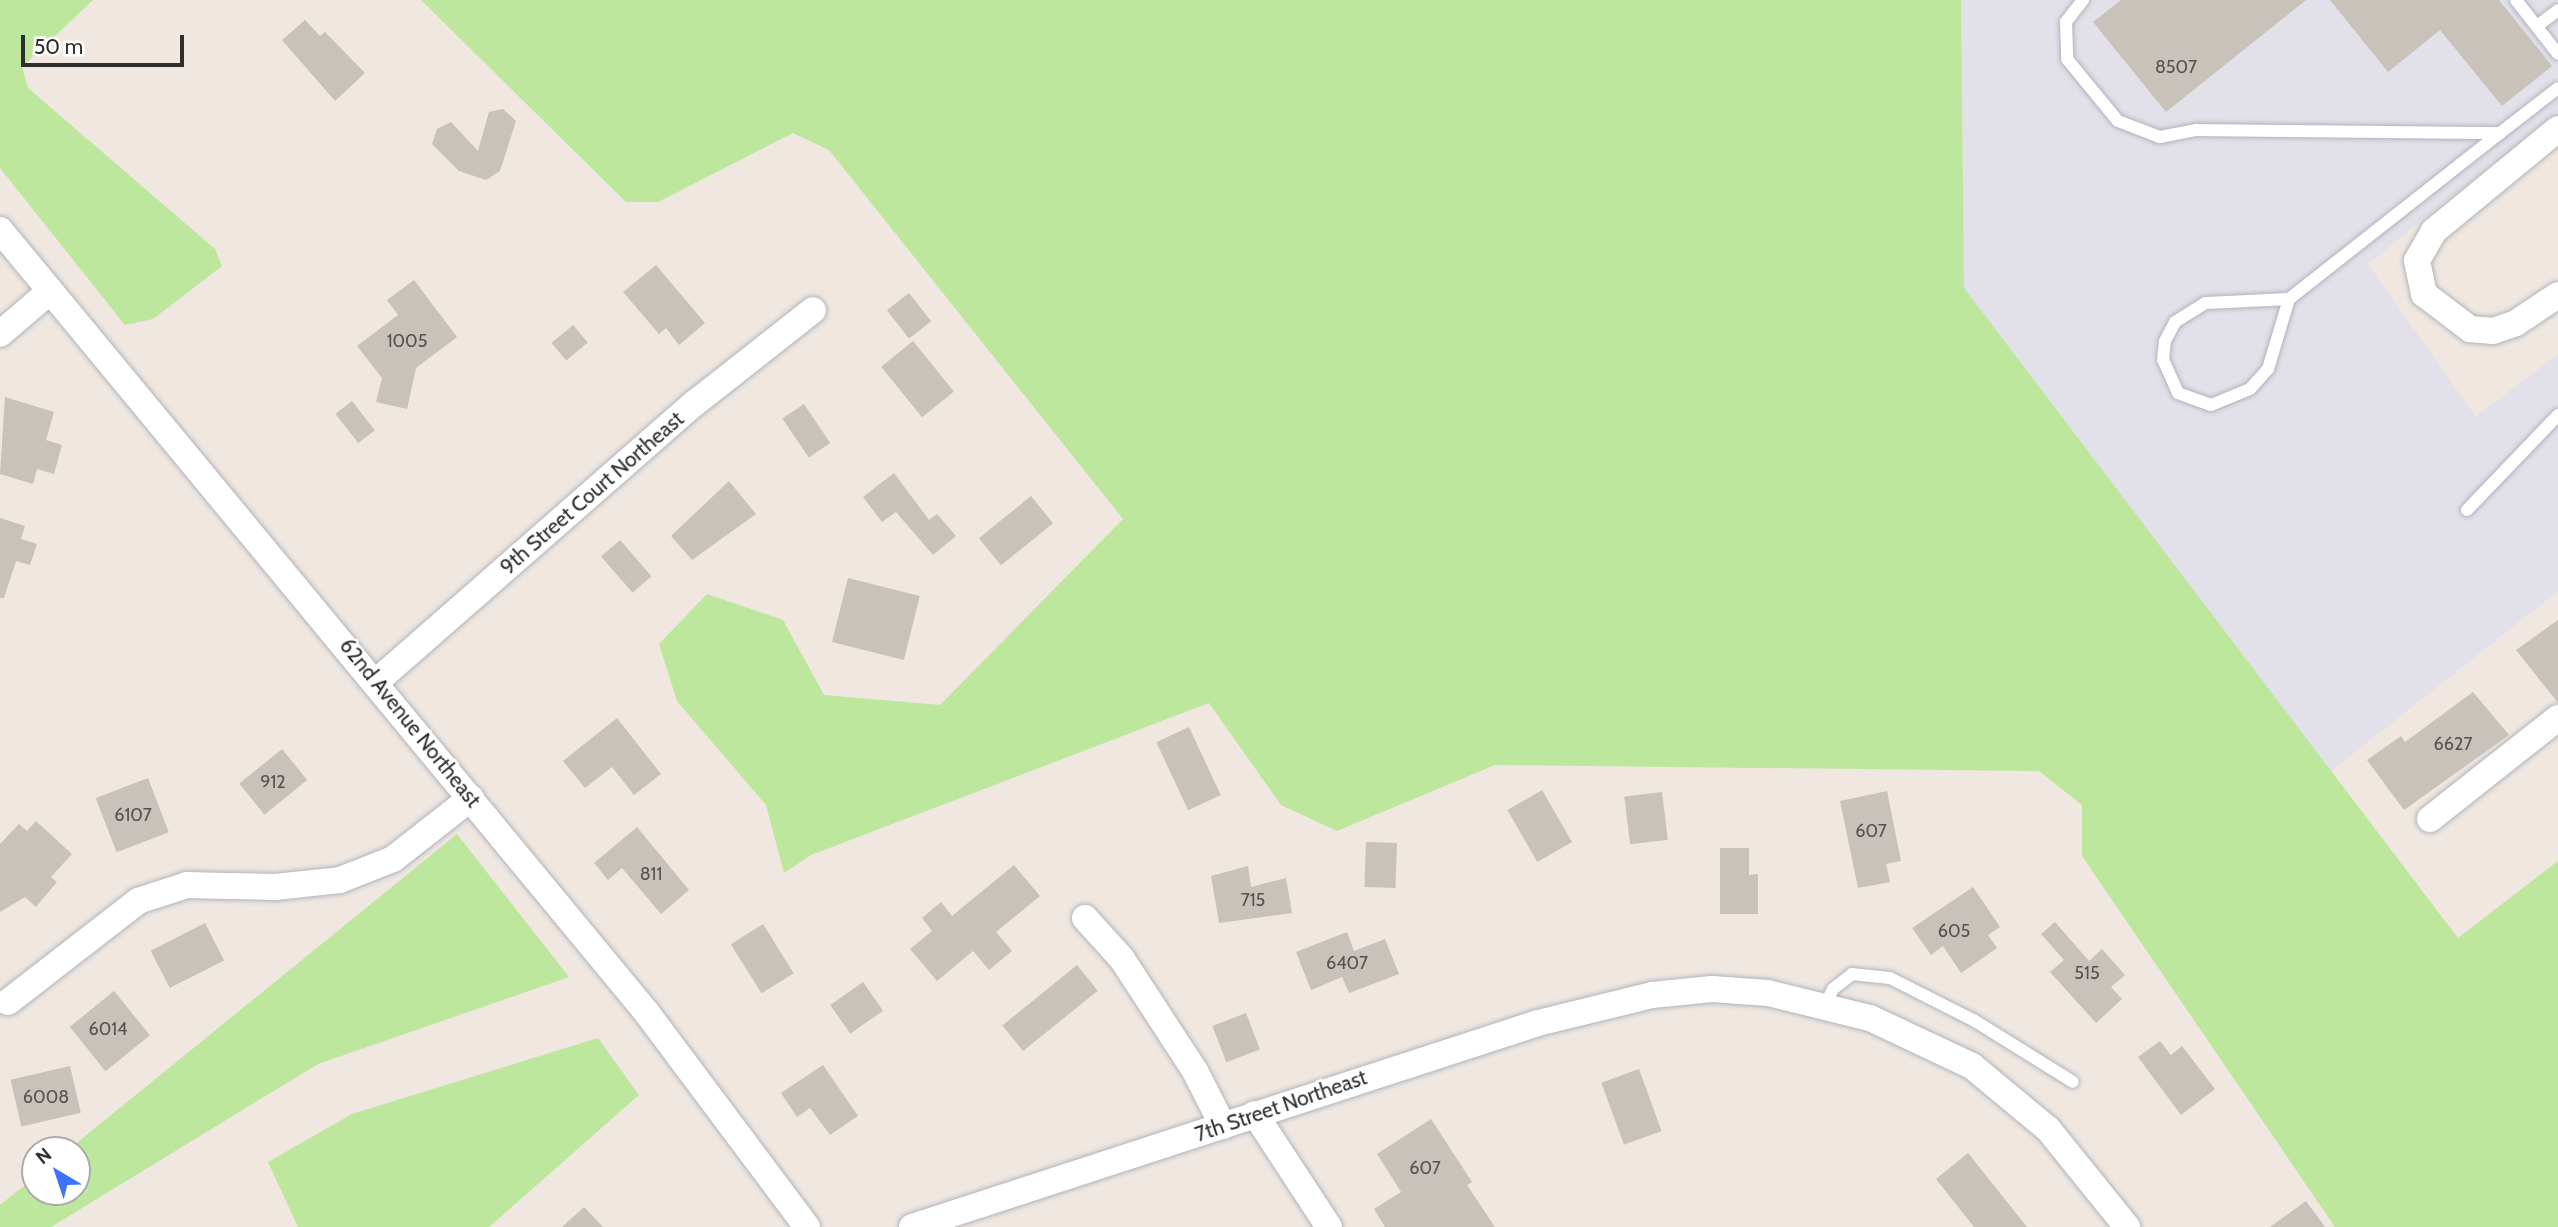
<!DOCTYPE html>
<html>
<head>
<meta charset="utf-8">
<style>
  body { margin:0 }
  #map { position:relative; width:2558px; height:1227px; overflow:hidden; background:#efe7e0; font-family:Cabin,sans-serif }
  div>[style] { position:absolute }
  .industrial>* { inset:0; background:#e2e0e8 }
  .green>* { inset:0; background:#bce79c }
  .building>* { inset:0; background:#c8c2bb; transform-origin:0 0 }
  .roads { filter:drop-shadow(0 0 2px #b0b4be) drop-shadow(0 0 2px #b0b4be) }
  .lane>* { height:12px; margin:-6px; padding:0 6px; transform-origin:6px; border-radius:6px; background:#fff }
  .street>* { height:26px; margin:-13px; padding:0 13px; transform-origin:13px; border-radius:13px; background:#fff }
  span { translate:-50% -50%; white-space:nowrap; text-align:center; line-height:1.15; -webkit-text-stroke:5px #fff; paint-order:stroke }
  .number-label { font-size:18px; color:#545351 }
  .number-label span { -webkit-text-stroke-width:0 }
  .street-label { font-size:21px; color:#2e2e2e }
  .north { position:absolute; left:21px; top:1136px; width:70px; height:70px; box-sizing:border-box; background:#fff; border:2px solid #ababab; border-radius:50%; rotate:321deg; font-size:19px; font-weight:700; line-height:28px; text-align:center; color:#2e2e2e }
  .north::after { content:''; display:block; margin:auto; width:24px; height:32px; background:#3d73ff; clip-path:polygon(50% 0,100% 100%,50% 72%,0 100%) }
  .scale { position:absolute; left:21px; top:35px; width:163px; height:32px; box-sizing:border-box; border:4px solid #2e2e2e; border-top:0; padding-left:9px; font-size:21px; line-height:24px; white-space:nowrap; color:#2e2e2e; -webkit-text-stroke:5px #fff; paint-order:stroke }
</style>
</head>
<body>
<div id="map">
  <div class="industrial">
    <i style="clip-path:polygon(1961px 0,2558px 0,2558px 111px,2368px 264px,2476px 417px,2558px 354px,2558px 591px,2331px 771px,1964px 288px)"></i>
  </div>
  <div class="green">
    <i style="clip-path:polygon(0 0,93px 0,22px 67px,28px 88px,215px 249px,222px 266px,153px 319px,125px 325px,0 168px)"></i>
    <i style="clip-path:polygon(421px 0,1961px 0,1964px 288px,2458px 938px,2558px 861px,2558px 1227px,2335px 1227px,2082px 856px,2082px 805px,2039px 771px,1495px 765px,1337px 831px,1281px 805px,1209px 703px,811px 855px,784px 873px,766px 805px,677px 701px,659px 644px,707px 594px,783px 620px,824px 695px,940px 705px,1123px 519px,829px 150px,793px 133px,658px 202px,626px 202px)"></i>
    <i style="clip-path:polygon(457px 834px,569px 977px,318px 1064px,51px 1227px,0 1227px,0 1205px,35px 1177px,35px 1192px,77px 1192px,77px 1150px,68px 1150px)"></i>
    <i style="clip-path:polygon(598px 1038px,639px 1095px,489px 1227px,298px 1227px,268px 1162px,352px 1114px)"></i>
  </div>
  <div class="building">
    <i style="clip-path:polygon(2121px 0,2306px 0,2166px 112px,2093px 22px)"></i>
    <i style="clip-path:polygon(2330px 0,2499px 0,2552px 66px,2502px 106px,2440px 30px,2388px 72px)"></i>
    <i style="clip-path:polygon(305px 20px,320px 36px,325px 32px,365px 73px,335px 101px,282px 40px)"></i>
    <i style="clip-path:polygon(503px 109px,516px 121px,500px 171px,486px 180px,459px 171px,432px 144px,437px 129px,451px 122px,478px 151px,489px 112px)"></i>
    <i style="clip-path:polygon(656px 265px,705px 323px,679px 345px,666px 328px,659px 334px,623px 292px)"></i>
    <i style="clip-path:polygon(414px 280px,457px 337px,416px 368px,407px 409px,376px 402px,382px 378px,357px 346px,398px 315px,387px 300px)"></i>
    <i style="left:909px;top:293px;width:36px;height:28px;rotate:52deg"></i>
    <i style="left:573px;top:325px;width:23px;height:28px;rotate:50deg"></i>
    <i style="left:913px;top:341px;width:65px;height:41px;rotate:51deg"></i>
    <i style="clip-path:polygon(5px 397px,54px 412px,46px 440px,62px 445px,54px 474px,37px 469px,33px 484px,0 474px)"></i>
    <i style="left:352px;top:401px;width:37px;height:21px;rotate:52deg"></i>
    <i style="left:804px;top:404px;width:47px;height:26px;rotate:56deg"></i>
    <i style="clip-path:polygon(894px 473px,929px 520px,937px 514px,956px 536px,933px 555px,896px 512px,882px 522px,863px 497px)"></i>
    <i style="clip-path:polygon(729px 481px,756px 514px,692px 560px,671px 536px)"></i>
    <i style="left:1031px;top:496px;width:35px;height:67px;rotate:51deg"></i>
    <i style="clip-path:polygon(0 518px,25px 526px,21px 539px,37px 544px,30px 565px,16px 561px,4px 598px,0 598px)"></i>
    <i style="left:620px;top:540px;width:48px;height:25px;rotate:49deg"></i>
    <i style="left:848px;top:578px;width:74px;height:66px;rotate:14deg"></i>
    <i style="clip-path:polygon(2558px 620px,2558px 703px,2516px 650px)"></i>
    <i style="clip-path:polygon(2473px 692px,2509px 735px,2404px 810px,2367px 760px,2401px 736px,2405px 742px)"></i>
    <i style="clip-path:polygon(617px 718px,661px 774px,634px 795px,612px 767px,585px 788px,563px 761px)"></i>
    <i style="left:1189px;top:727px;width:75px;height:36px;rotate:65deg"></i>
    <i style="left:282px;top:749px;width:40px;height:55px;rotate:51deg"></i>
    <i style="left:148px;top:778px;width:58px;height:56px;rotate:69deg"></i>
    <i style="left:1542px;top:790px;width:60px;height:40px;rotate:60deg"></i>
    <i style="clip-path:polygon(1887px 791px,1901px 861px,1886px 864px,1890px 882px,1858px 888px,1840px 801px)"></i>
    <i style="left:1662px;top:792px;width:48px;height:38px;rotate:83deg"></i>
    <i style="clip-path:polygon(36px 821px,72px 854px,51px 877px,57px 882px,36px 907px,25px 897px,0 912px,0 844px,19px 824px,27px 831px)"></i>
    <i style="clip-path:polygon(637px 827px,689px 890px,661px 914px,622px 868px,608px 880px,594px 863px)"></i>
    <i style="left:1366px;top:842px;width:31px;height:45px;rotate:2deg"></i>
    <i style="clip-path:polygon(1720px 848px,1749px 848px,1749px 875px,1758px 874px,1758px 914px,1720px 914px)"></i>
    <i style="clip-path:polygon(1014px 865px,1040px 896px,996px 932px,1012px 951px,989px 970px,973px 951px,937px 981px,910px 949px,932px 931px,922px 918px,941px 902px,952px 916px)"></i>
    <i style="clip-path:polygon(1248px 866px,1251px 887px,1286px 878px,1292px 913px,1219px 923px,1211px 876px)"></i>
    <i style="clip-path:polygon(1973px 887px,2000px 927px,1988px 935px,1997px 948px,1961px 973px,1943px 946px,1931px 955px,1912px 928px)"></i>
    <i style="clip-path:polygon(2055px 922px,2089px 961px,2102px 949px,2125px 975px,2111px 987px,2122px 999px,2096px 1023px,2050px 972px,2064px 960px,2041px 934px)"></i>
    <i style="left:205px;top:923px;width:42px;height:61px;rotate:63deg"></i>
    <i style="left:763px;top:924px;width:58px;height:38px;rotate:58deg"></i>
    <i style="clip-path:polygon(1347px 932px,1354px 951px,1385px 939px,1399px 974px,1349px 993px,1342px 977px,1311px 990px,1296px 952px)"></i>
    <i style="left:1077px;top:965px;width:33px;height:96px;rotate:51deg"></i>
    <i style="left:863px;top:982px;width:35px;height:40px;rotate:55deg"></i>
    <i style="left:114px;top:991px;width:57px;height:57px;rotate:51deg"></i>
    <i style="left:1246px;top:1013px;width:39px;height:36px;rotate:69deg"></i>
    <i style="clip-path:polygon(2160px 1041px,2171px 1055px,2182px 1046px,2215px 1089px,2181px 1115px,2138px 1057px)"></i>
    <i style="clip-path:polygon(823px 1065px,858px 1116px,830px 1135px,810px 1108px,797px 1117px,781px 1093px)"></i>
    <i style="left:70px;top:1066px;width:48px;height:61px;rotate:77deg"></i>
    <i style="left:1639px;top:1069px;width:66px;height:40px;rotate:70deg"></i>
    <i style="clip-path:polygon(1431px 1119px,1472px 1182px,1467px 1185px,1495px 1227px,1385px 1227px,1374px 1209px,1401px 1192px,1377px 1154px)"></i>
    <i style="clip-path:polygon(1968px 1153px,2027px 1227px,1974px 1227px,1936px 1179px)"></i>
    <i style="clip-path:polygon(2306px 1201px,2325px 1227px,2270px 1227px)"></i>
    <i style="clip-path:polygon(584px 1207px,603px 1227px,562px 1227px)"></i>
  </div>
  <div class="roads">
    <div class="lane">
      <i style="left:2083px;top:0;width:28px;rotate:128deg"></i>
      <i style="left:2066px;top:22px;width:37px;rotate:88deg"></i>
      <i style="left:2067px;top:59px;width:80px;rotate:50.6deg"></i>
      <i style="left:2118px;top:121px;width:45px;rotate:20.9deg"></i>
      <i style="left:2160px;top:137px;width:37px;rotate:-11deg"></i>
      <i style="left:2196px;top:130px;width:304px;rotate:0.6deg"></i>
      <i style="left:2500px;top:133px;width:73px;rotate:-37.8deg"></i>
      <i style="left:2516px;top:0;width:68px;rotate:52.1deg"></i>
      <i style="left:2537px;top:26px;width:26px;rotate:-37deg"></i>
      <i style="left:2289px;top:299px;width:73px;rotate:106.7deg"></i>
      <i style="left:2268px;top:369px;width:27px;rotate:132deg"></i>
      <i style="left:2250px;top:389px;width:42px;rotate:157.7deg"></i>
      <i style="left:2211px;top:405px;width:35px;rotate:-160deg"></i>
      <i style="left:2178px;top:393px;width:36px;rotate:-114deg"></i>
      <i style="left:2163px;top:360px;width:19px;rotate:-84deg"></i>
      <i style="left:2165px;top:341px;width:21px;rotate:-62deg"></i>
      <i style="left:2175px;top:322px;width:36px;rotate:-32deg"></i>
      <i style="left:2206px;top:303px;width:83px;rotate:-2.8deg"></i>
      <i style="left:2289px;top:299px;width:268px;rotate:-38.2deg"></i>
      <i style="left:2467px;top:510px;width:132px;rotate:-46.2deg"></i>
      <i style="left:1825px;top:1006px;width:19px;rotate:-65deg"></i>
      <i style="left:1833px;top:989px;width:24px;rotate:-38deg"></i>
      <i style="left:1852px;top:974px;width:38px;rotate:6deg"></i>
      <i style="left:1890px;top:978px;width:95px;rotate:26.8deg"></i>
      <i style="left:1975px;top:1021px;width:115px;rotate:31.9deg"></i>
    </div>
    <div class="street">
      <i style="left:2558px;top:129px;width:161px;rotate:140.6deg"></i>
      <i style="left:2434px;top:231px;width:34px;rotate:120deg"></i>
      <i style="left:2417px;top:261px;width:34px;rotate:78deg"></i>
      <i style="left:2424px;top:294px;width:58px;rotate:37.3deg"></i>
      <i style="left:2470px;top:329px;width:23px;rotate:5deg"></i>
      <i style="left:2493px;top:331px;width:24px;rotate:-19deg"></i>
      <i style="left:2516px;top:323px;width:50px;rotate:-33.7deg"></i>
      <i style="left:0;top:230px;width:1016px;rotate:50.43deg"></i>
      <i style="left:647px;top:1013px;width:267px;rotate:53.2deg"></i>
      <i style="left:0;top:334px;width:65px;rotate:-40.6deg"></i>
      <i style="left:377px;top:681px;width:422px;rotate:-41.2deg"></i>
      <i style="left:695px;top:403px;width:150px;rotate:-38.2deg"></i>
      <i style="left:2430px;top:819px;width:163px;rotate:-38.3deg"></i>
      <i style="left:1085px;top:918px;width:55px;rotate:47.9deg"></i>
      <i style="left:1122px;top:959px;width:134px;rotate:56.9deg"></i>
      <i style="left:1195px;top:1071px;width:62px;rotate:63deg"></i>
      <i style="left:8px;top:1002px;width:165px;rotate:-37.8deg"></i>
      <i style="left:138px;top:901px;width:52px;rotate:-18.1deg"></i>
      <i style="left:187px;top:885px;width:88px;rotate:1.3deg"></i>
      <i style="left:275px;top:887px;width:65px;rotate:-6.1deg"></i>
      <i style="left:340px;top:880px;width:57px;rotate:-21.6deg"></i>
      <i style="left:393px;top:859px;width:99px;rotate:-38deg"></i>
      <i style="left:1255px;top:1114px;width:135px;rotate:56.8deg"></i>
      <i style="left:912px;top:1227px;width:658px;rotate:-18.05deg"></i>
      <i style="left:1538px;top:1023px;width:117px;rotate:-13.8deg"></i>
      <i style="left:1652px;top:995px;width:60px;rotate:-5.7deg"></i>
      <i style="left:1712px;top:989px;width:56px;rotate:4.1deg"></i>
      <i style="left:1768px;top:993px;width:105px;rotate:13.8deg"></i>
      <i style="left:1870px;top:1018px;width:113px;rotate:25.2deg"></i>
      <i style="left:1972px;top:1066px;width:99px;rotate:39.7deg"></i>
      <i style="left:2048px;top:1129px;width:126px;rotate:51.1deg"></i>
    </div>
  </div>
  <div class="number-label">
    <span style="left:2176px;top:67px">8507</span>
    <span style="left:407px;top:341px">1005</span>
    <span style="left:2453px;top:744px">6627</span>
    <span style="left:273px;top:782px">912</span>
    <span style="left:133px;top:815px">6107</span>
    <span style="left:1871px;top:831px">607</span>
    <span style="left:651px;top:874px">811</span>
    <span style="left:1253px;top:900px">715</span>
    <span style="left:1954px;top:931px">605</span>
    <span style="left:1347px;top:963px">6407</span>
    <span style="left:2087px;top:973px">515</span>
    <span style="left:108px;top:1029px">6014</span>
    <span style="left:46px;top:1097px">6008</span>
    <span style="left:1425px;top:1168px">607</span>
  </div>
  <div class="street-label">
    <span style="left:592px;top:493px;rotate:-41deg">9th Street Court Northeast</span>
    <span style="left:410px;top:723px;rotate:51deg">62nd Avenue Northeast</span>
    <span style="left:1281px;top:1106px;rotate:-19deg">7th Street Northeast</span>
  </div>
  <div class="north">N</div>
  <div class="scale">50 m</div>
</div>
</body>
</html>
